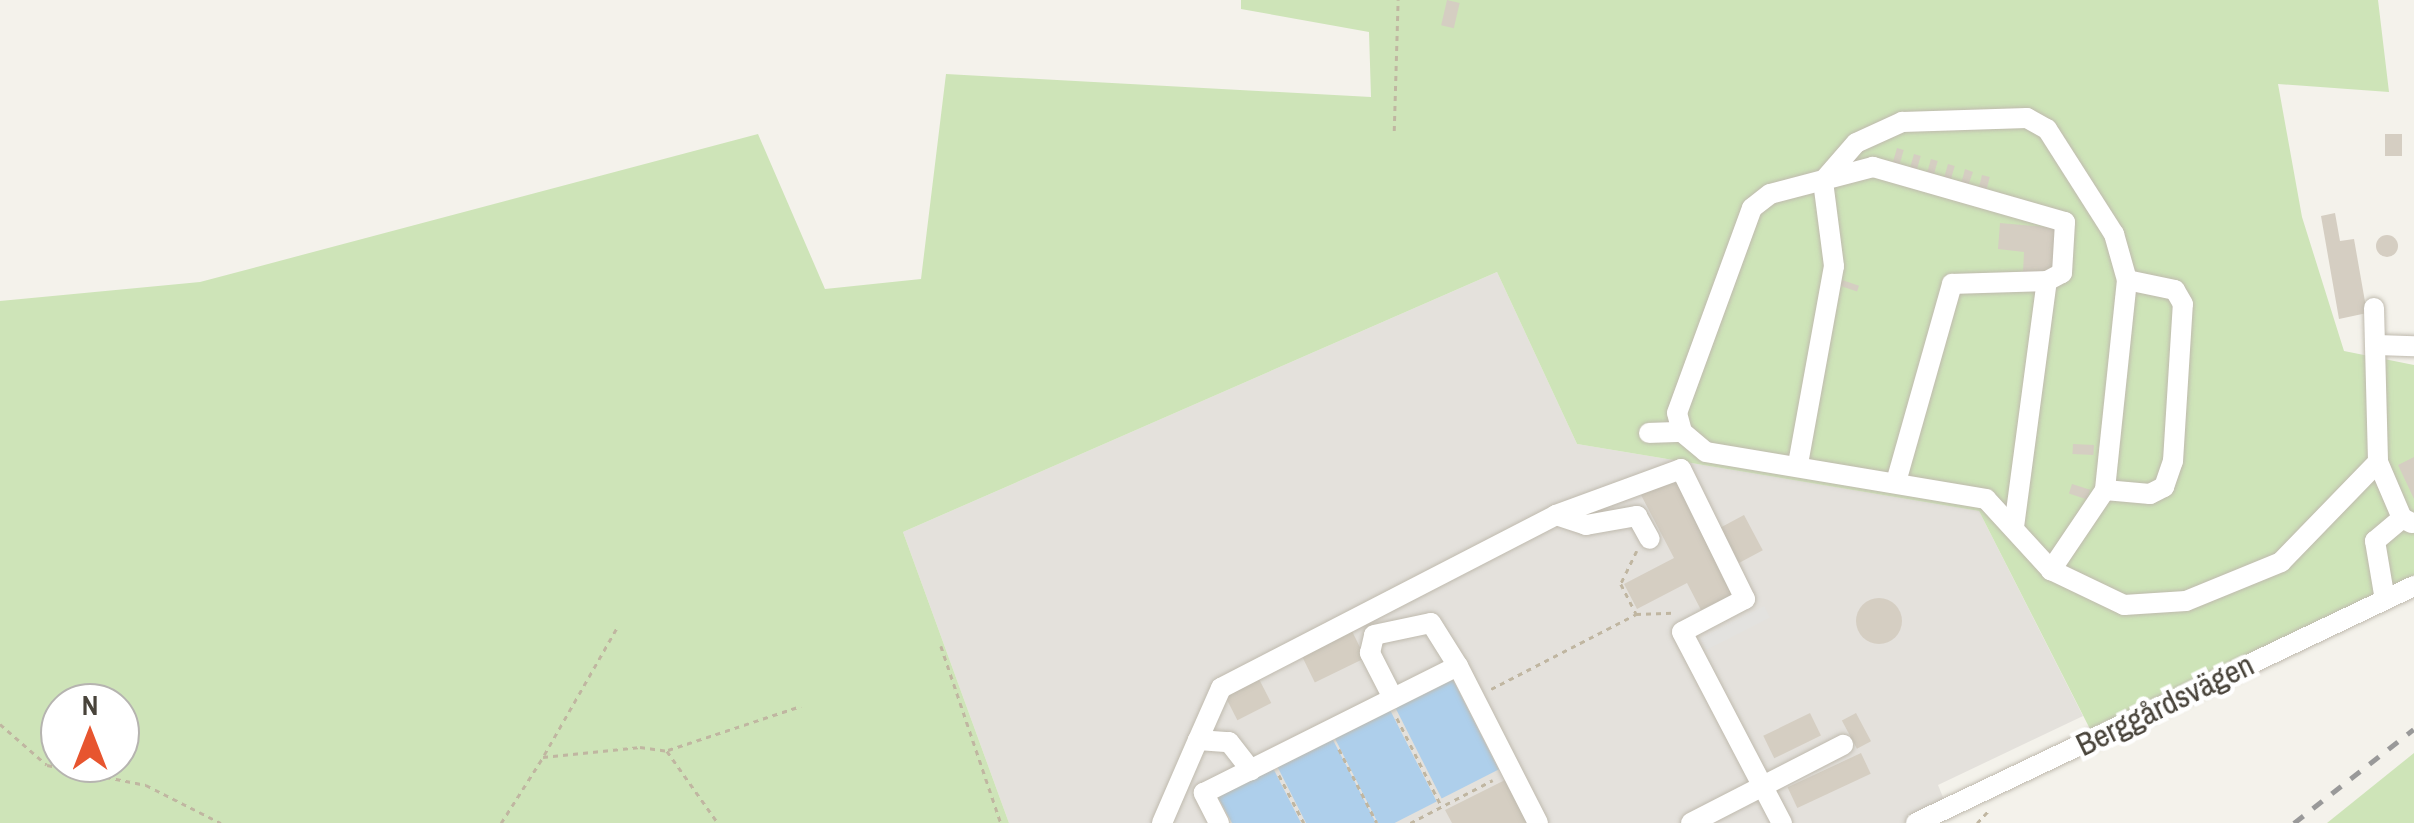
<!DOCTYPE html>
<html>
<head>
<meta charset="utf-8">
<style>
  body { margin:0 }
  #map { position:relative; width:2414px; height:823px; overflow:hidden; background:#f4f2eb; font-family:"Archivo Narrow",sans-serif }
  div>[style] { position:absolute }
  .industrial>* { inset:0; background:#e4e1dc }
  .green>* { inset:0; background:#cee4b8 }
  .parking>* { inset:0; background:#e3e2df; transform-origin:0 0 }
  .water>* { inset:0; background:#aecfeb; transform-origin:0 0 }
  .building>* { inset:0; background:#d5cec2; transform-origin:0 0 }
  .round { border-radius:50% }
  .path>* { height:2.5px; margin-top:-1.25px; transform-origin:0; background:repeating-linear-gradient(90deg,#c0b6a1 0 5px,transparent 0 10px) }
  .roads { filter:drop-shadow(0 0 2px #bfbaae) drop-shadow(0 0 2px #bfbaae) }
  .minor>* { height:20px; margin:-10px; padding:0 10px; transform-origin:10px; border-radius:10px; background:#fff }
  .rail>* { height:5px; margin-top:-2.5px; transform-origin:0; background:repeating-linear-gradient(90deg,#999 0 12px,transparent 0 24px) }
  span { translate:-50% -50%; white-space:nowrap; text-align:center; line-height:1.15; -webkit-text-stroke:9px #fff; paint-order:stroke }
  .street-label { font-size:32px; color:#48433a }
  .north { position:absolute; left:40px; top:683px; width:100px; height:100px; box-sizing:border-box; background:#fff; border:2px solid #b6b4b0; border-radius:50%; rotate:0deg; font-size:28px; font-weight:700; line-height:40px; text-align:center; color:#48433a }
  .north::after { content:''; display:block; margin:auto; width:35px; height:45px; background:#e7552f; clip-path:polygon(50% 0,100% 100%,50% 72%,0 100%) }
</style>
</head>
<body>
<div id="map">
  <div class="industrial">
    <i style="clip-path:polygon(1497px 272px,1577px 444px,1979px 511px,2083px 716px,1938px 785px,1951px 817px,1939px 823px,1009px 823px,903px 532px)"></i>
  </div>
  <div class="green">
    <i style="clip-path:polygon(evenodd,1241px 0,2378px 0,2389px 92px,2278px 84px,2302px 217px,2344px 351px,2414px 365px,2414px 576px,2091px 731px,1979px 511px,1577px 444px,1497px 272px,903px 532px,1009px 823px,0 823px,0 301px,200px 282px,758px 134px,825px 289px,921px 279px,946px 74px,1371px 97px,1369px 32px,1241px 9px,1241px 0,60px 703px,120px 703px,120px 763px,60px 763px,60px 703px)"></i>
    <i style="clip-path:polygon(2414px 753px,2414px 823px,2327px 823px)"></i>
  </div>
  <div class="parking">
    <i style="left:1764px;top:606px;width:13px;height:71px;rotate:63deg"></i>
  </div>
  <div class="water">
    <i style="left:1451px;top:676px;width:105px;height:64px;rotate:63deg"></i>
    <i style="left:1389px;top:708px;width:105px;height:62px;rotate:63deg"></i>
    <i style="clip-path:polygon(1332px 738px,1376px 823px,1306px 823px,1277px 766px)"></i>
    <i style="clip-path:polygon(1273px 768px,1301px 823px,1232px 823px,1218px 797px)"></i>
  </div>
  <div class="building">
    <i style="left:1447px;top:0;width:13px;height:26px;rotate:13deg"></i>
    <i style="left:2385px;top:134px;width:17px;height:22px"></i>
    <i style="left:1897px;top:148px;width:7px;height:16px;rotate:16deg"></i>
    <i style="left:1914px;top:154px;width:7px;height:15px;rotate:16deg"></i>
    <i style="left:1931px;top:159px;width:7px;height:15px;rotate:16deg"></i>
    <i style="left:1948px;top:164px;width:7px;height:15px;rotate:16deg"></i>
    <i style="clip-path:polygon(1965px 169px,1973px 172px,1968px 186px,1961px 184px)"></i>
    <i style="left:1982px;top:175px;width:8px;height:15px;rotate:14deg"></i>
    <i style="clip-path:polygon(2335px 213px,2340px 241px,2354px 239px,2367px 313px,2339px 319px,2321px 216px)"></i>
    <i style="clip-path:polygon(2000px 223px,2056px 228px,2052px 274px,2023px 272px,2024px 252px,1998px 249px)"></i>
    <i class="round" style="left:2376px;top:235px;width:22px;height:22px"></i>
    <i style="left:1842px;top:280px;width:18px;height:6px;rotate:19deg"></i>
    <i style="left:2073px;top:444px;width:21px;height:10px;rotate:3deg"></i>
    <i style="clip-path:polygon(2414px 457px,2414px 499px,2398px 465px)"></i>
    <i style="clip-path:polygon(1664px 483px,1680px 483px,1737px 592px,1701px 610px,1687px 583px,1637px 609px,1624px 584px,1674px 558px,1641px 495px)"></i>
    <i style="left:2072px;top:484px;width:19px;height:10px;rotate:18deg"></i>
    <i style="left:1744px;top:515px;width:40px;height:27px;rotate:62deg"></i>
    <i class="round" style="left:1856px;top:598px;width:46px;height:46px"></i>
    <i style="left:1352px;top:631px;width:30px;height:56px;rotate:64deg"></i>
    <i style="left:1259px;top:679px;width:27px;height:38px;rotate:63deg"></i>
    <i style="left:1810px;top:713px;width:25px;height:52px;rotate:64deg"></i>
    <i style="left:1856px;top:713px;width:32px;height:16px;rotate:62deg"></i>
    <i style="left:1861px;top:753px;width:23px;height:81px;rotate:65deg"></i>
    <i style="clip-path:polygon(1505px 780px,1527px 823px,1452px 823px,1445px 810px)"></i>
  </div>
  <div class="path">
    <i style="left:1394px;top:131px;width:131px;rotate:-88.3deg"></i>
    <i style="left:1637px;top:551px;width:37px;rotate:116deg"></i>
    <i style="left:1621px;top:584px;width:34px;rotate:63deg"></i>
    <i style="left:1636px;top:614px;width:37px;rotate:-2deg"></i>
    <i style="left:941px;top:646px;width:187px;rotate:71.3deg"></i>
    <i style="left:1491px;top:689px;width:163px;rotate:-27.3deg"></i>
    <i style="left:1397px;top:718px;width:97px;rotate:63.2deg"></i>
    <i style="left:0;top:724px;width:62px;rotate:41.1deg"></i>
    <i style="left:47px;top:765px;width:101px;rotate:11.4deg"></i>
    <i style="left:146px;top:785px;width:84px;rotate:26.9deg"></i>
    <i style="left:1339px;top:749px;width:83px;rotate:62.8deg"></i>
    <i style="left:668px;top:750px;width:140px;rotate:-18.3deg"></i>
    <i style="left:544px;top:755px;width:149px;rotate:-60.2deg"></i>
    <i style="left:1279px;top:775px;width:54px;rotate:62.5deg"></i>
    <i style="left:501px;top:823px;width:78px;rotate:-57.5deg"></i>
    <i style="left:543px;top:757px;width:98px;rotate:-5.9deg"></i>
    <i style="left:640px;top:747px;width:27px;rotate:8deg"></i>
    <i style="left:667px;top:751px;width:88px;rotate:54.7deg"></i>
    <i style="left:1410px;top:823px;width:93px;rotate:-27.4deg"></i>
    <i style="left:1977px;top:823px;width:18px;rotate:-47deg"></i>
  </div>
  <div class="roads">
    <div class="minor">
      <i style="left:2374px;top:308px;width:154px;rotate:88.5deg"></i>
      <i style="left:2377px;top:345px;width:37px;rotate:2deg"></i>
      <i style="left:1649px;top:433px;width:33px;rotate:-2deg"></i>
      <i style="left:1798px;top:464px;width:201px;rotate:-79.7deg"></i>
      <i style="left:1834px;top:266px;width:86px;rotate:-97.4deg"></i>
      <i style="left:1823px;top:181px;width:50px;rotate:-49deg"></i>
      <i style="left:1856px;top:143px;width:51px;rotate:-24.5deg"></i>
      <i style="left:1902px;top:122px;width:125px;rotate:-1.8deg"></i>
      <i style="left:2027px;top:118px;width:23px;rotate:29deg"></i>
      <i style="left:2047px;top:129px;width:125px;rotate:57.5deg"></i>
      <i style="left:2114px;top:234px;width:48px;rotate:74.2deg"></i>
      <i style="left:2127px;top:280px;width:211px;rotate:96deg"></i>
      <i style="left:2105px;top:490px;width:97px;rotate:124deg"></i>
      <i style="left:1896px;top:482px;width:206px;rotate:-74.2deg"></i>
      <i style="left:1952px;top:284px;width:95px;rotate:-1.8deg"></i>
      <i style="left:2105px;top:490px;width:45px;rotate:5.1deg"></i>
      <i style="left:2150px;top:494px;width:16px;rotate:-27deg"></i>
      <i style="left:2164px;top:487px;width:28px;rotate:-71deg"></i>
      <i style="left:2173px;top:461px;width:157px;rotate:-86.4deg"></i>
      <i style="left:2183px;top:304px;width:16px;rotate:-120deg"></i>
      <i style="left:2175px;top:290px;width:49px;rotate:-168.2deg"></i>
      <i style="left:1556px;top:515px;width:32px;rotate:18deg"></i>
      <i style="left:1586px;top:525px;width:52px;rotate:-10deg"></i>
      <i style="left:1637px;top:516px;width:26px;rotate:61deg"></i>
      <i style="left:2014px;top:527px;width:248px;rotate:-82.4deg"></i>
      <i style="left:2047px;top:281px;width:17px;rotate:-28deg"></i>
      <i style="left:2062px;top:273px;width:51px;rotate:-86.6deg"></i>
      <i style="left:2065px;top:222px;width:200px;rotate:-164deg"></i>
      <i style="left:1873px;top:167px;width:106px;rotate:165.3deg"></i>
      <i style="left:1770px;top:194px;width:23px;rotate:142deg"></i>
      <i style="left:1752px;top:208px;width:218px;rotate:110.1deg"></i>
      <i style="left:1677px;top:413px;width:20px;rotate:75deg"></i>
      <i style="left:1682px;top:432px;width:31px;rotate:40deg"></i>
      <i style="left:1706px;top:452px;width:284px;rotate:9.5deg"></i>
      <i style="left:1986px;top:499px;width:96px;rotate:47.5deg"></i>
      <i style="left:2051px;top:570px;width:81px;rotate:25.6deg"></i>
      <i style="left:2124px;top:605px;width:62px;rotate:-3.7deg"></i>
      <i style="left:2186px;top:601px;width:103px;rotate:-22.3deg"></i>
      <i style="left:2281px;top:562px;width:139px;rotate:-45.9deg"></i>
      <i style="left:2378px;top:462px;width:61px;rotate:66.8deg"></i>
      <i style="left:2385px;top:600px;width:60px;rotate:-99.6deg"></i>
      <i style="left:2375px;top:541px;width:35px;rotate:-40deg"></i>
      <i style="left:2402px;top:518px;width:11px;rotate:27deg"></i>
      <i style="left:1393px;top:698px;width:51px;rotate:-117.1deg"></i>
      <i style="left:1370px;top:653px;width:18px;rotate:-77deg"></i>
      <i style="left:1374px;top:635px;width:58px;rotate:-11.9deg"></i>
      <i style="left:1431px;top:623px;width:51px;rotate:57.9deg"></i>
      <i style="left:1198px;top:740px;width:57px;rotate:-66.1deg"></i>
      <i style="left:1221px;top:688px;width:377px;rotate:-27.3deg"></i>
      <i style="left:1556px;top:515px;width:133px;rotate:-20.2deg"></i>
      <i style="left:1681px;top:469px;width:145px;rotate:63.8deg"></i>
      <i style="left:1745px;top:599px;width:71px;rotate:152.4deg"></i>
      <i style="left:1682px;top:632px;width:216px;rotate:62.4deg"></i>
      <i style="left:1162px;top:823px;width:90px;rotate:-66.6deg"></i>
      <i style="left:1198px;top:740px;width:31px;rotate:4deg"></i>
      <i style="left:1229px;top:742px;width:36px;rotate:52deg"></i>
      <i style="left:1219px;top:823px;width:34px;rotate:-117deg"></i>
      <i style="left:1204px;top:793px;width:284px;rotate:-26.6deg"></i>
      <i style="left:1458px;top:666px;width:176px;rotate:63deg"></i>
      <i style="left:1691px;top:823px;width:171px;rotate:-27.2deg"></i>
      <i style="left:1916px;top:823px;width:552px;rotate:-25.45deg"></i>
    </div>
  </div>
  <div class="rail">
    <i style="left:2294px;top:823px;width:152px;rotate:-38.1deg"></i>
  </div>
  <div class="street-label">
    <span style="left:2165px;top:705px;rotate:-26deg">Berggårdsvägen</span>
  </div>
  <div class="north">N</div>
</div>
</body>
</html>
